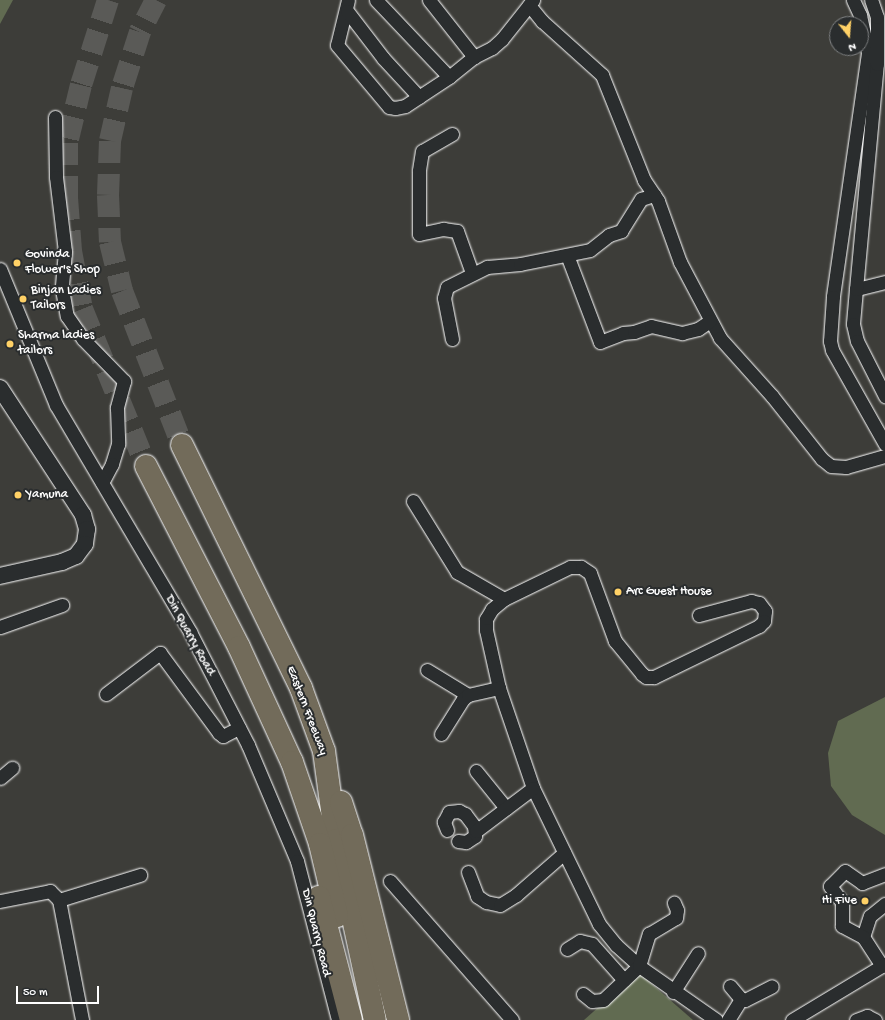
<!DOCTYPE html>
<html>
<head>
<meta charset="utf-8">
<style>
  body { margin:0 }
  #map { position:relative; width:885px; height:1020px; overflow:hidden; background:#3d3d39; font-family:"Gochi Hand",sans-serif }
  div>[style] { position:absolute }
  .green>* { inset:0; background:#616b51 }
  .motorway-tunnel>* { height:22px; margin-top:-11px; transform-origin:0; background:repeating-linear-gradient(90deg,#5a5a57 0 22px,transparent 0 33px) }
  .roads { filter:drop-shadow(0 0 1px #fff) drop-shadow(0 0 1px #fff) }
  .minor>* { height:13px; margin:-6.5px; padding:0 6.5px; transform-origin:6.5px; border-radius:6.5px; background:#2a2d2e }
  .tertiary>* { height:16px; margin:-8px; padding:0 8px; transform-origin:8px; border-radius:8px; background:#2a2d2e }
  .motorway>* { height:22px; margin:-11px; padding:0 11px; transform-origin:11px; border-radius:11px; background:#726b5a }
  .dots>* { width:11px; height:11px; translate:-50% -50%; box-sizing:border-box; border:2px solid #2a2d2e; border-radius:50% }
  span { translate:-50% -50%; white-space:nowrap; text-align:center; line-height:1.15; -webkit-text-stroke:4px #2a2d2e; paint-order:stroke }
  .poi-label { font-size:13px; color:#fff }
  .left { translate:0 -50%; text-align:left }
  .right { translate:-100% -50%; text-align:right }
  .street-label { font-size:13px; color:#fff }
  .north { position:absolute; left:829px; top:16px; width:40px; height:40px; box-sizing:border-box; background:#2a2d2e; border:1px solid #7f8182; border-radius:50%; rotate:163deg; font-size:11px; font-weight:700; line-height:16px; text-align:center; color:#fff }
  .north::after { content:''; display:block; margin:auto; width:14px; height:18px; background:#ffd166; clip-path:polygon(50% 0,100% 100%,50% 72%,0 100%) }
  .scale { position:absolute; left:16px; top:986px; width:83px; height:18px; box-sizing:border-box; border:2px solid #fff; border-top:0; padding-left:5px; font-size:12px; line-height:14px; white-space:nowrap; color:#fff; -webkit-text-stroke:3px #2a2d2e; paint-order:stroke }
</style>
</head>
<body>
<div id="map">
  <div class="green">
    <i style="clip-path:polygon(0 0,13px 0,0 24px)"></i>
    <i style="clip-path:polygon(885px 697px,885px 835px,852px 815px,831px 786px,828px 753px,838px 721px)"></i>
    <i style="clip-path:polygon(638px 972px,693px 1020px,584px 1020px)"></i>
  </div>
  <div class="motorway-tunnel">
    <i style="left:108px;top:0;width:89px;rotate:107.6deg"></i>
    <i style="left:81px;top:85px;width:60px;rotate:103.6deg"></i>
    <i style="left:67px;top:143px;width:55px;rotate:90deg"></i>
    <i style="left:67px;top:198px;width:53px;rotate:85.7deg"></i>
    <i style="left:71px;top:251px;width:59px;rotate:79.3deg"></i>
    <i style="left:82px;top:309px;width:170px;rotate:67.8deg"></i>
    <i style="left:156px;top:0;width:36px;rotate:117deg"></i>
    <i style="left:140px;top:32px;width:59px;rotate:107.8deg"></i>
    <i style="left:122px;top:88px;width:54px;rotate:102.8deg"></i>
    <i style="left:110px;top:141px;width:54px;rotate:92.1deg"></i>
    <i style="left:108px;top:195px;width:47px;rotate:87.6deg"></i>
    <i style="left:110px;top:242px;width:50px;rotate:76.2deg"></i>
    <i style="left:122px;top:291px;width:165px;rotate:68.7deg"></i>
  </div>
  <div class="roads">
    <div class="minor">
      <i style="left:348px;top:0;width:46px;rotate:103.7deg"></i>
      <i style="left:337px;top:45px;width:81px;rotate:50deg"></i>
      <i style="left:389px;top:107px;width:6px;rotate:9deg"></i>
      <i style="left:395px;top:108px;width:10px;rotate:-11deg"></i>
      <i style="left:405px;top:106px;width:53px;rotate:-33.4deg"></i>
      <i style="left:449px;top:77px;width:32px;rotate:-39deg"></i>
      <i style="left:474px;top:57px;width:20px;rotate:-27deg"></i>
      <i style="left:492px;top:48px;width:13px;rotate:-42deg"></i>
      <i style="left:502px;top:39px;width:50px;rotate:-51.5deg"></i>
      <i style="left:376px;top:0;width:106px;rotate:46.5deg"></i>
      <i style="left:429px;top:0;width:73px;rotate:51.7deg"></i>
      <i style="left:853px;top:0;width:17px;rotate:65deg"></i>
      <i style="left:860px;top:15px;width:39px;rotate:78deg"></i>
      <i style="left:868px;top:53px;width:246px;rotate:98.2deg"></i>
      <i style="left:833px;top:297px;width:44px;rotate:93.9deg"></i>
      <i style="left:830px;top:341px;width:9px;rotate:77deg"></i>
      <i style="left:832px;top:350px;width:108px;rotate:60.6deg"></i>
      <i style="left:529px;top:5px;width:21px;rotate:51deg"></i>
      <i style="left:542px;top:21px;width:81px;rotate:42deg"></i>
      <i style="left:602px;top:75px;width:113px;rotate:68.2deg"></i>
      <i style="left:644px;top:180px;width:25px;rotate:56deg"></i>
      <i style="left:658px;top:201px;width:65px;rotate:70.2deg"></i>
      <i style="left:680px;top:262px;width:86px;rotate:62.2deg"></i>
      <i style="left:720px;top:338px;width:78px;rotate:48.1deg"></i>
      <i style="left:772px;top:396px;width:80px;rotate:51.6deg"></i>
      <i style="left:822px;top:459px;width:11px;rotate:38deg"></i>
      <i style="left:831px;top:466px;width:15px;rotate:4deg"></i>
      <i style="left:846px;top:467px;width:41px;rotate:-15.8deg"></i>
      <i style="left:347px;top:11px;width:59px;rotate:52.5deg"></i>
      <i style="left:383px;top:58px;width:53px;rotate:47.3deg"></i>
      <i style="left:55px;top:117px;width:60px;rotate:89deg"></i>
      <i style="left:56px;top:177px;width:75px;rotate:83.1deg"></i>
      <i style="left:65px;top:251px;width:38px;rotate:95deg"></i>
      <i style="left:62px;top:289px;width:27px;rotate:80deg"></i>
      <i style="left:67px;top:316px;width:28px;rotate:55deg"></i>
      <i style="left:83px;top:339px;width:59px;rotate:45.7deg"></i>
      <i style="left:124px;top:381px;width:28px;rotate:105deg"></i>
      <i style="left:117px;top:408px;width:36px;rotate:88deg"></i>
      <i style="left:118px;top:444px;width:21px;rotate:107deg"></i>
      <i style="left:112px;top:464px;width:21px;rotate:118deg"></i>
      <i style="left:452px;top:134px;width:34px;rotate:150deg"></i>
      <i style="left:422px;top:151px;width:20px;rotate:99deg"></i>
      <i style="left:419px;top:171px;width:63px;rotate:90deg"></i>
      <i style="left:419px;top:234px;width:25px;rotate:-12deg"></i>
      <i style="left:443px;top:229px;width:14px;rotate:8deg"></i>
      <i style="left:457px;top:231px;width:45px;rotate:70.3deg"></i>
      <i style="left:567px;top:255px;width:93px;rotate:69.2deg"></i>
      <i style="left:600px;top:342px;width:25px;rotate:-21deg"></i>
      <i style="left:623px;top:333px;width:11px;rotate:-5deg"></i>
      <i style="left:634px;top:332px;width:18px;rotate:-19deg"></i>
      <i style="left:651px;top:326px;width:32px;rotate:13deg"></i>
      <i style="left:682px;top:333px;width:16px;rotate:-14deg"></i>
      <i style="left:698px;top:329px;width:14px;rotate:-34deg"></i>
      <i style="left:0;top:269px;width:147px;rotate:67.6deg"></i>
      <i style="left:56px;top:405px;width:264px;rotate:59.4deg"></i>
      <i style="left:190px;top:632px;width:127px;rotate:62.8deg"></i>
      <i style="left:248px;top:745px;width:126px;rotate:67.1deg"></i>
      <i style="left:297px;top:861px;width:164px;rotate:75.5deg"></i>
      <i style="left:885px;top:282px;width:30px;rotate:166deg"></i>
      <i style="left:856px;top:289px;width:35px;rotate:95deg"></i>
      <i style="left:853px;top:324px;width:17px;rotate:77deg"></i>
      <i style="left:857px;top:341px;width:62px;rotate:63deg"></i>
      <i style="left:856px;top:289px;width:226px;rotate:-84.7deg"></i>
      <i style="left:877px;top:64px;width:47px;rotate:-90deg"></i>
      <i style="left:877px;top:17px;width:18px;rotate:-109deg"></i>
      <i style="left:452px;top:339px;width:42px;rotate:-101deg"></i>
      <i style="left:444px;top:298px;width:11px;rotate:-75deg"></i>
      <i style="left:447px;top:287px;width:45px;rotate:-26.6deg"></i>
      <i style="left:487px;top:267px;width:33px;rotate:-5deg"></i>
      <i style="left:520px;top:264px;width:71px;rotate:-11.3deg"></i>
      <i style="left:590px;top:250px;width:24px;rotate:-38deg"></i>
      <i style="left:609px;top:235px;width:13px;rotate:-18deg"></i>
      <i style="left:621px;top:231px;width:38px;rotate:-58deg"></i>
      <i style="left:641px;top:199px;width:14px;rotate:-17deg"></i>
      <i style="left:413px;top:501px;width:84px;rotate:58.2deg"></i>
      <i style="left:457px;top:572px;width:54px;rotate:29.9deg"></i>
      <i style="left:699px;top:615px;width:54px;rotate:-15.1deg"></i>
      <i style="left:751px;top:601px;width:8px;rotate:14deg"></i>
      <i style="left:759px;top:603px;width:10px;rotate:53deg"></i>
      <i style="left:765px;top:611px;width:10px;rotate:96deg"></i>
      <i style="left:764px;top:621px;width:7px;rotate:135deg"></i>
      <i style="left:759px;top:626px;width:117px;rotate:154.1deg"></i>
      <i style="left:654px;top:677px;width:8px;rotate:180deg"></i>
      <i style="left:646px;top:677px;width:5px;rotate:-143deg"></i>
      <i style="left:642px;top:674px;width:43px;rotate:-129.3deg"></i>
      <i style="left:615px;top:641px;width:72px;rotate:-110.2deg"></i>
      <i style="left:590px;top:573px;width:11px;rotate:-146deg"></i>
      <i style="left:581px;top:567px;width:11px;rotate:180deg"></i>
      <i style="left:570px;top:567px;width:73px;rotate:154.1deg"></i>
      <i style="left:504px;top:599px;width:16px;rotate:140deg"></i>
      <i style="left:492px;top:609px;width:12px;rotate:121deg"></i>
      <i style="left:486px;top:619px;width:11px;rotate:90deg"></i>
      <i style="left:486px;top:630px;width:59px;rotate:77.4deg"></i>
      <i style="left:499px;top:688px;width:106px;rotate:71.2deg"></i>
      <i style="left:533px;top:788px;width:151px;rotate:64.1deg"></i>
      <i style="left:599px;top:924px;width:27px;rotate:51deg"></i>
      <i style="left:616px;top:945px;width:31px;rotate:42deg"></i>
      <i style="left:639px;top:966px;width:94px;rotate:35deg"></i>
      <i style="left:0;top:627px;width:66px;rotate:-19.5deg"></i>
      <i style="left:427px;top:670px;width:48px;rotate:31.4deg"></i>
      <i style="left:106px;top:694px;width:68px;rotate:-37.2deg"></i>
      <i style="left:160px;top:653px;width:99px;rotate:53.6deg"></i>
      <i style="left:219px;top:733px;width:5px;rotate:37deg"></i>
      <i style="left:223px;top:736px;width:18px;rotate:-27deg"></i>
      <i style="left:441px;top:734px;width:41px;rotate:-57.8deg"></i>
      <i style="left:463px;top:699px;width:6px;rotate:-39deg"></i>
      <i style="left:468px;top:695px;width:32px;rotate:-13deg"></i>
      <i style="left:476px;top:771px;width:48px;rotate:51deg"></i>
      <i style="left:0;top:778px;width:16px;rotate:-40deg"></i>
      <i style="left:447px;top:830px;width:9px;rotate:-111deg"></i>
      <i style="left:444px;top:822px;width:11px;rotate:-63deg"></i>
      <i style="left:449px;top:812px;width:10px;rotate:-6deg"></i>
      <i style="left:459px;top:811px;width:7px;rotate:27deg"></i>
      <i style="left:465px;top:814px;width:15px;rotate:53deg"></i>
      <i style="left:474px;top:826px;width:10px;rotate:84deg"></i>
      <i style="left:475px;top:836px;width:11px;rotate:146deg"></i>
      <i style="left:466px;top:842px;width:8px;rotate:-173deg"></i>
      <i style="left:476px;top:831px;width:71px;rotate:-37deg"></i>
      <i style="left:468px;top:872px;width:26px;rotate:69deg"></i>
      <i style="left:477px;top:896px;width:11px;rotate:34deg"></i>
      <i style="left:486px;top:902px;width:14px;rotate:12deg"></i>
      <i style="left:500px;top:905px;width:19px;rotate:-32deg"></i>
      <i style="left:516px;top:895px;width:64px;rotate:-41.2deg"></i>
      <i style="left:390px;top:881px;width:185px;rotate:48.7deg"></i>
      <i style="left:59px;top:900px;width:85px;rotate:-17.2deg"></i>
      <i style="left:0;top:901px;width:51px;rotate:-11.3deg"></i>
      <i style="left:50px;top:891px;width:13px;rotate:45deg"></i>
      <i style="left:59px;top:900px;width:122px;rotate:79.1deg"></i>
      <i style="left:863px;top:937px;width:22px;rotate:-72deg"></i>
      <i style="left:870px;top:916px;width:19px;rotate:-39deg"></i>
      <i style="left:567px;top:949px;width:15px;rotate:-32deg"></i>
      <i style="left:580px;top:941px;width:12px;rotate:14deg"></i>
      <i style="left:592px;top:944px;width:48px;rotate:48.4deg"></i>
      <i style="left:882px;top:966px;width:35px;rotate:-123deg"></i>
      <i style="left:863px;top:937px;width:24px;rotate:-152deg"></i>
      <i style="left:842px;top:926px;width:24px;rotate:-90deg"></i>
      <i style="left:842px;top:902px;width:20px;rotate:-127deg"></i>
      <i style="left:830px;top:886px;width:21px;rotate:-45deg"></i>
      <i style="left:845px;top:871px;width:21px;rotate:35deg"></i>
      <i style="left:862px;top:883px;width:25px;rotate:-21deg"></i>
      <i style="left:730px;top:986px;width:17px;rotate:50deg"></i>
      <i style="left:741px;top:999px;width:4px;rotate:14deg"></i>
      <i style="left:745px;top:1000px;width:30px;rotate:-27deg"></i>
      <i style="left:673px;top:992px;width:46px;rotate:-57.3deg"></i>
      <i style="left:583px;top:994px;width:11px;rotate:38deg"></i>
      <i style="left:592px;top:1001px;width:11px;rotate:-5deg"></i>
      <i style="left:603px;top:1000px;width:50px;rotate:-43.4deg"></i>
      <i style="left:639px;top:966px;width:34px;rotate:-73deg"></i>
      <i style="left:649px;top:934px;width:31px;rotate:-31deg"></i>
      <i style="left:676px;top:918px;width:8px;rotate:-83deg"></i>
      <i style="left:677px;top:910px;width:8px;rotate:-113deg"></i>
      <i style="left:728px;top:1020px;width:25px;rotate:-58deg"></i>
      <i style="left:792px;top:1020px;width:109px;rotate:-31.1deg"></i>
      <i style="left:856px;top:1020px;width:12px;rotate:-20deg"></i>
      <i style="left:867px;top:1016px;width:9px;rotate:27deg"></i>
    </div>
    <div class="tertiary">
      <i style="left:0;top:388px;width:152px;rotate:56.8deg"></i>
      <i style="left:83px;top:515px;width:15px;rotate:74deg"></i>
      <i style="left:87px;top:529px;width:15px;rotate:98deg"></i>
      <i style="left:85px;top:544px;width:15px;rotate:127deg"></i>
      <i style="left:76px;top:556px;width:15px;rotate:157deg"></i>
      <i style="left:62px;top:562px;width:64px;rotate:167.3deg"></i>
    </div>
    <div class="motorway">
      <i style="left:182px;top:445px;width:271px;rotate:63.9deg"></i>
      <i style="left:301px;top:688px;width:67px;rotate:69.9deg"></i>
      <i style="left:324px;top:751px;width:90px;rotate:82.3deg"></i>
      <i style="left:336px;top:840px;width:184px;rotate:77.8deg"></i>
      <i style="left:146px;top:466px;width:203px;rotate:62.8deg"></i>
      <i style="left:239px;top:647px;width:127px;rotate:65.3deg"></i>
      <i style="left:292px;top:762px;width:87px;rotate:71.1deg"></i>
      <i style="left:320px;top:844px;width:74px;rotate:76.7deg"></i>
      <i style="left:341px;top:802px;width:35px;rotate:72deg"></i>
      <i style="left:352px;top:835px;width:191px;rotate:76deg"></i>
      <i style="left:319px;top:897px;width:127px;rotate:75.4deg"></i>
    </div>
  </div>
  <div class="dots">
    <i style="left:17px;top:263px;background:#ffd166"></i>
    <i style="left:23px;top:299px;background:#ffd166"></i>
    <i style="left:10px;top:344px;background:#ffd166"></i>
    <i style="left:18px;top:495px;background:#ffd166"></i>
    <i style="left:618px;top:592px;background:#ffd166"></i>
    <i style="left:865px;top:901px;background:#ffd166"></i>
  </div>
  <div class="poi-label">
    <span class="left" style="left:25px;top:263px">Govinda<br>Flower's Shop</span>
    <span class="left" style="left:31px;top:299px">Binjan Ladies<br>Tailors</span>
    <span class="left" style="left:18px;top:344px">Sharma ladies<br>tailors</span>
    <span class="left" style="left:26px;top:495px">Yamuna</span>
    <span class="left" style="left:626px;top:592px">Arc Guest House</span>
    <span class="right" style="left:857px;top:901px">Hi Five</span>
  </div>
  <div class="street-label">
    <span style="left:189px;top:636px;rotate:61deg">Din Quarry Road</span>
    <span style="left:306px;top:711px;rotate:69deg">Eastern Freeway</span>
    <span style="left:315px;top:933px;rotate:76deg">Din Quarry Road</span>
  </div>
  <div class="north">N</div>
  <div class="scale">50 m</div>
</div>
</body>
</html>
